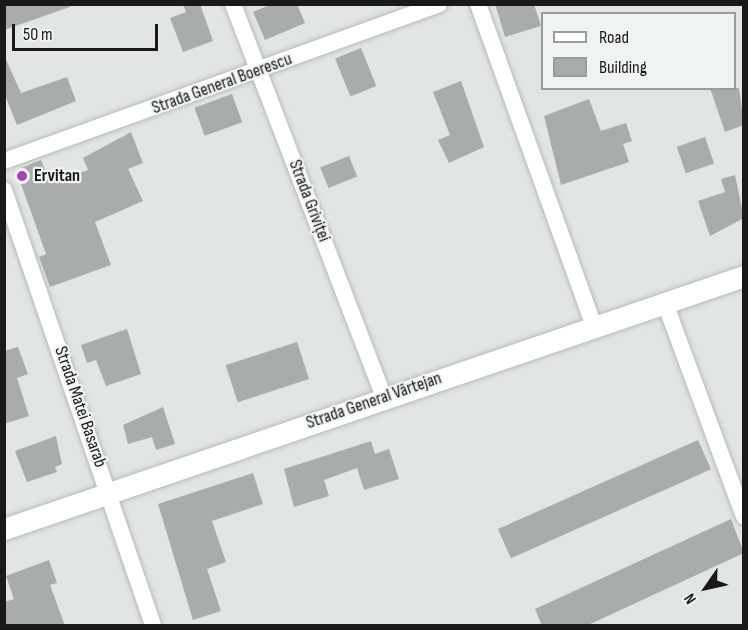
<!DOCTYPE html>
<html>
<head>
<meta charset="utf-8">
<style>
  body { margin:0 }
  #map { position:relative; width:748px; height:630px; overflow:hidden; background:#e1e6e5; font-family:"Sofia Sans Condensed",sans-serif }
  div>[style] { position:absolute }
  .building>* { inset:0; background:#a8adab; transform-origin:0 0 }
  .roads { filter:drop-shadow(0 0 2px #b6bbb9) drop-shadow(0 0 2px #b6bbb9) }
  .minor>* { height:16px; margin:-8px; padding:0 8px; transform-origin:8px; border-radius:8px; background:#fff }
  .tertiary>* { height:21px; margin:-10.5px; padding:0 10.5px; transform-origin:10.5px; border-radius:10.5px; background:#fff }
  .dots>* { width:16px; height:16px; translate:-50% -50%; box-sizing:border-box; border:3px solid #eff4f2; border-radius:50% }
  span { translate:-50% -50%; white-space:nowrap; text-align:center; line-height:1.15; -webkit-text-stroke:4.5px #eff4f2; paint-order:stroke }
  .street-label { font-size:18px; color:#181a19 }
  .poi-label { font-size:18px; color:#181a19; font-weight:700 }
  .left { translate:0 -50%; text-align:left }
  .frame { position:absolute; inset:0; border:6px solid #181a19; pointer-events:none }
  .legend { position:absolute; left:541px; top:12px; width:195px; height:78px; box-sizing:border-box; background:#eff4f2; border:2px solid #999d9b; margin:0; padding:8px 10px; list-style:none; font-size:18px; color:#181a19 }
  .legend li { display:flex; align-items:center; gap:12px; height:30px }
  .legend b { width:30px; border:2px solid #999d9b }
  .north { position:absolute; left:676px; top:558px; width:60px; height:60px; -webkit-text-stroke:4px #eff4f2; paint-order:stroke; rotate:236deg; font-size:16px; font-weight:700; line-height:24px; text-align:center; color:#181a19 }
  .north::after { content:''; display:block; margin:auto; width:21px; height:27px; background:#181a19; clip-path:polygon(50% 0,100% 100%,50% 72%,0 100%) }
  .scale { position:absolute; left:12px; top:24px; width:146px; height:27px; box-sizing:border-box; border:3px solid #181a19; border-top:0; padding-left:8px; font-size:18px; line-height:21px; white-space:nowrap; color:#181a19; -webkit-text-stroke:4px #eff4f2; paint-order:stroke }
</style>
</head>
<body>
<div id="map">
  <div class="building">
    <i style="clip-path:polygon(4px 4px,70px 4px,70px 7px,4px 30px)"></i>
    <i style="clip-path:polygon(183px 4px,200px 4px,213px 41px,183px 52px,170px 18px,186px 12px)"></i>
    <i style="clip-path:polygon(272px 4px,297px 4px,305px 23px,265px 40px,253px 12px)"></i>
    <i style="clip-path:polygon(495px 4px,534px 4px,541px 26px,505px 37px)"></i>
    <i style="left:361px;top:48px;width:41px;height:28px;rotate:68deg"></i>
    <i style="clip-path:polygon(4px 55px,21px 93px,67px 77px,76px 101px,17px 125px,4px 93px)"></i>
    <i style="clip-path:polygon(461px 81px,484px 147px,449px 163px,438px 140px,450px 135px,433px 92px)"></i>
    <i style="clip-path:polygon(710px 88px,739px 88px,744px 125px,725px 132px)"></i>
    <i style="left:232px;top:94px;width:30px;height:40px;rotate:70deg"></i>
    <i style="clip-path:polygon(589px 99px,601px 131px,626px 123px,632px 141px,623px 144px,629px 162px,561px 185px,544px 116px)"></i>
    <i style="clip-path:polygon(131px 132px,143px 163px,128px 169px,143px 201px,95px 222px,111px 265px,50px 287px,39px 257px,46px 254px,16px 170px,41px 160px,50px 183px,88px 170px,83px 158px)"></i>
    <i style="left:705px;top:137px;width:28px;height:30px;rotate:71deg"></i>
    <i style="left:349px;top:156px;width:22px;height:31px;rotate:68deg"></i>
    <i style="clip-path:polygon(735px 175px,744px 218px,710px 236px,698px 201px,725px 192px,721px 179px)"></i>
    <i style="clip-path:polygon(127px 329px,141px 374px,106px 386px,96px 360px,87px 363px,81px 345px)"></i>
    <i style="left:297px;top:342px;width:39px;height:75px;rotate:72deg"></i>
    <i style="clip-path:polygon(18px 347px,28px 374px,17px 378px,29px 416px,4px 424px,4px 351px)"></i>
    <i style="clip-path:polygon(163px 407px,175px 444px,156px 450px,152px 437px,128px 444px,123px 425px)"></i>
    <i style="clip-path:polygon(56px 436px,62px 464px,55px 467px,57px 472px,27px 482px,15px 451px)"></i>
    <i style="left:698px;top:440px;width:32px;height:219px;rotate:66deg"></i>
    <i style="clip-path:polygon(371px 441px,375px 454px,389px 449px,399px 479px,364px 490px,357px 468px,324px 480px,329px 496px,294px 507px,284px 469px)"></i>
    <i style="clip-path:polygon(253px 473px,263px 504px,212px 521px,226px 562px,207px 569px,221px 611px,193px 620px,158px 504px)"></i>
    <i style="clip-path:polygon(731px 519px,744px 553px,586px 626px,542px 626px,535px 609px)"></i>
    <i style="clip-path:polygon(49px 560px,57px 583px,50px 585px,65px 626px,4px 626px,4px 602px,14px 599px,6px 576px)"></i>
  </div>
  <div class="roads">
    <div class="minor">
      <i style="left:233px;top:4px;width:421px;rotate:69deg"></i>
      <i style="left:478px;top:4px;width:343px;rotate:70.2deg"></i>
      <i style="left:4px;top:161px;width:462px;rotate:-19.8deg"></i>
      <i style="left:4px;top:190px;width:461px;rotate:71.1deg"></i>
      <i style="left:665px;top:303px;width:228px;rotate:69.7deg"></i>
    </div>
    <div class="tertiary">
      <i style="left:4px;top:529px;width:782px;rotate:-18.88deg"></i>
    </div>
  </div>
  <div class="dots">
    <i style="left:22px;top:176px;background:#a247b2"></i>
  </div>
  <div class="street-label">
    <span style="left:222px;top:84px;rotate:-20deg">Strada General Boerescu</span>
    <span style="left:309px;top:201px;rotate:69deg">Strada Griviței</span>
    <span style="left:374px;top:401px;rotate:-19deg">Strada General Vârtejan</span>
    <span style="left:80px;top:407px;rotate:71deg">Strada Matei Basarab</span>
  </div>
  <div class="poi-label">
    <span class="left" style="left:34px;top:176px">Ervitan</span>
  </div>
  <div class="frame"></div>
  <ul class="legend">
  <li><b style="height:8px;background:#fff"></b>Road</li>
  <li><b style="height:16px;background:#a8adab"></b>Building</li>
  </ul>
  <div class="north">N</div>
  <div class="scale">50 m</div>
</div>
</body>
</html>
